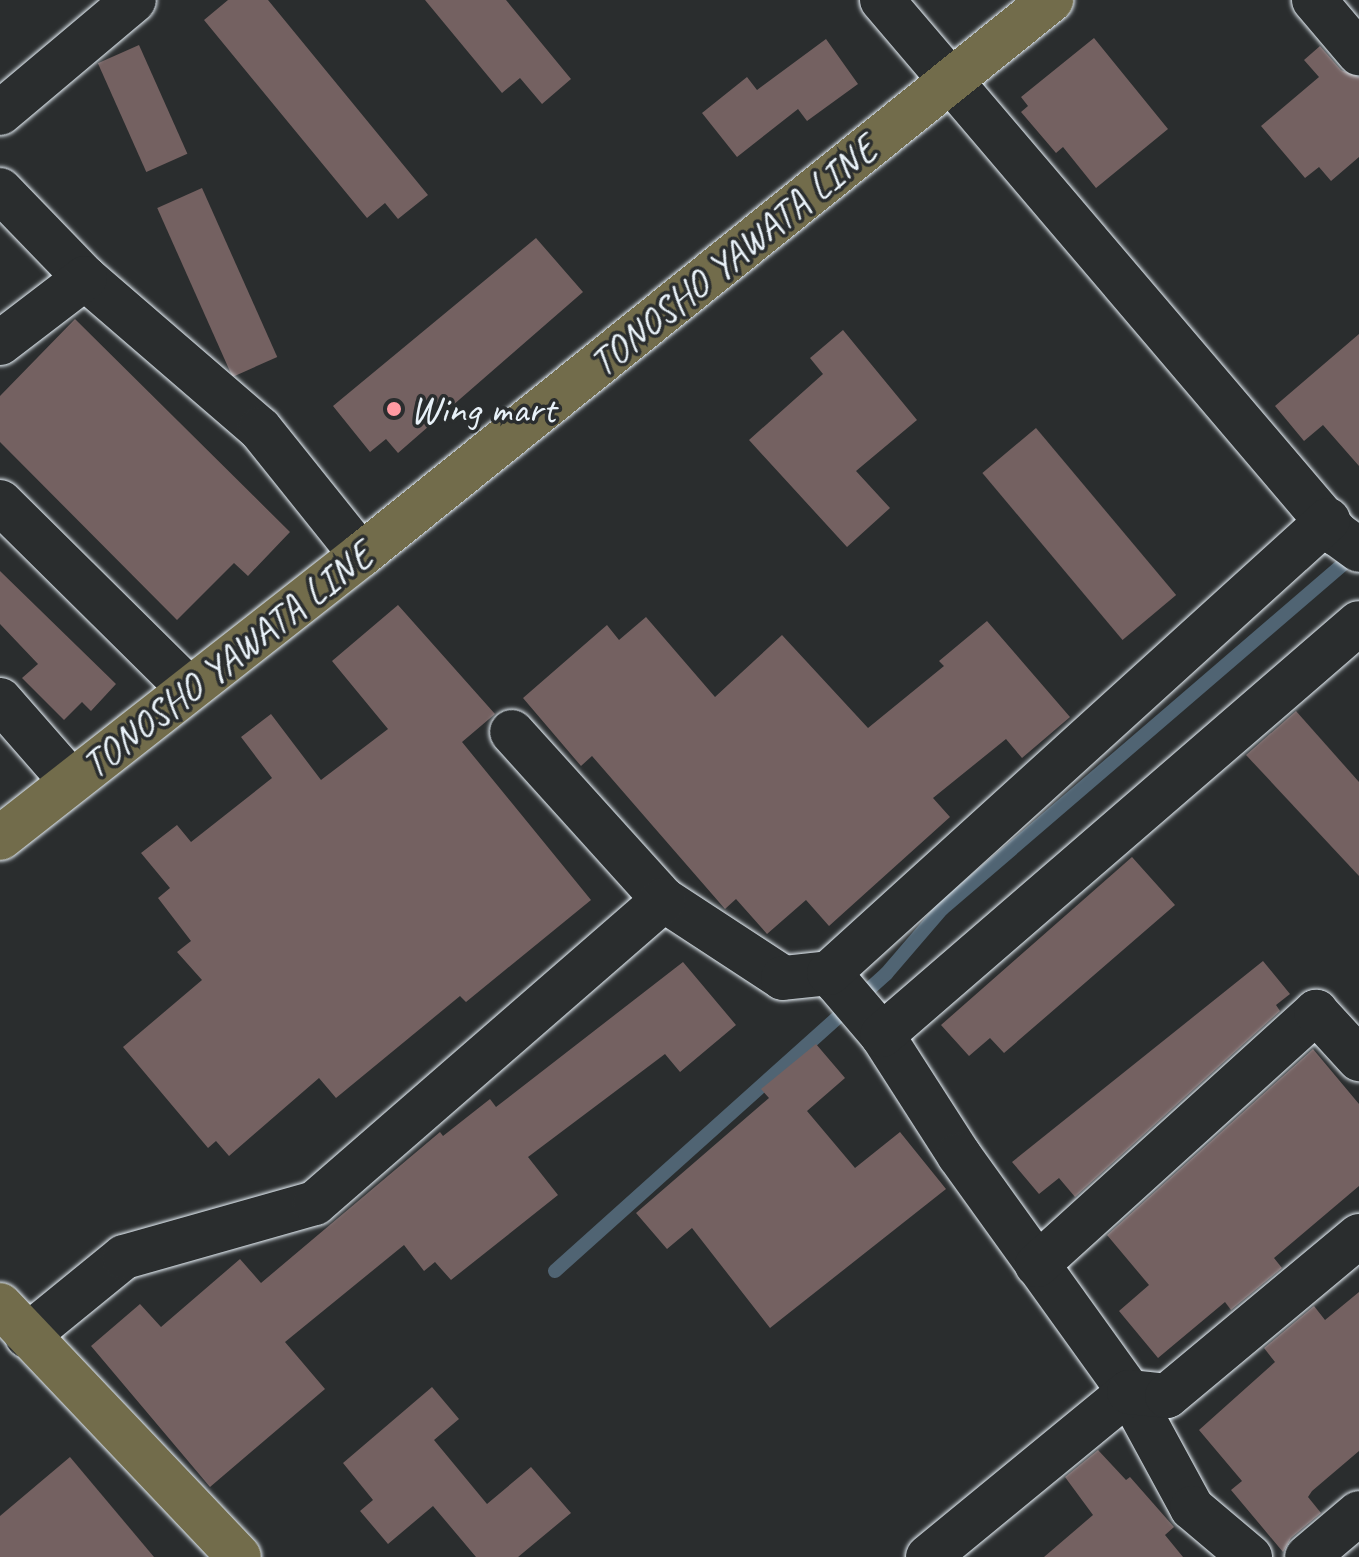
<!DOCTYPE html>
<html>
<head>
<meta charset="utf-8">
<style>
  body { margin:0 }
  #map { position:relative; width:1359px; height:1557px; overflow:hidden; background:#2a2d2e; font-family:Caveat,sans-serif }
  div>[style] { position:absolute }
  .stream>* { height:14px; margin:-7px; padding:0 7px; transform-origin:7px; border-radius:7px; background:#506473 }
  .building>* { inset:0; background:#746161; transform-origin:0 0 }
  .roads { filter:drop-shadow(0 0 2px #e8f1f8) drop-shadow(0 0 2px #e8f1f8) }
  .minor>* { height:44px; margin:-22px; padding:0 22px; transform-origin:22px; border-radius:22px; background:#2a2d2e }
  .major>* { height:44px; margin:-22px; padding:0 22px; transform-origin:22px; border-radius:22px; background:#726c4b }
  .dots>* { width:22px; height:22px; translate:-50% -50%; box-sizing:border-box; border:4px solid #2a2d2e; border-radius:50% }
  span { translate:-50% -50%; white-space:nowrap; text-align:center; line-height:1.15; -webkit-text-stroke:7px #2a2d2e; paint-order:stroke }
  .street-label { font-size:40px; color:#e8f1f8 }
  .poi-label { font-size:40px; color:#e8f1f8 }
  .left { translate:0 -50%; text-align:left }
</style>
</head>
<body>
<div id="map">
  <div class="stream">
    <i style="left:555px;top:1271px;width:445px;rotate:-41.9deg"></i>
    <i style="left:886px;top:974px;width:86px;rotate:-49.3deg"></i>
    <i style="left:942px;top:909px;width:546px;rotate:-40.69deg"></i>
  </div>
  <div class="building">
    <i style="clip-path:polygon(228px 0,268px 0,428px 195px,398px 219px,385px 203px,367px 218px,204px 20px)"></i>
    <i style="clip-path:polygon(425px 0,506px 0,571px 79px,542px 104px,520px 78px,502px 93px)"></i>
    <i style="clip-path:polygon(1094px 38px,1168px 129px,1096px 188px,1063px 147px,1056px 153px,1021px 112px,1028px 106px,1021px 97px)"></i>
    <i style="clip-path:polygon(826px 39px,858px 84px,807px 121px,798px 109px,737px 157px,702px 113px,747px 77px,757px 90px)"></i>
    <i style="left:139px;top:45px;width:119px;height:45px;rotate:66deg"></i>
    <i style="clip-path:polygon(1320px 46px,1341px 70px,1359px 77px,1359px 157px,1331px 181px,1319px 167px,1305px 178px,1261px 126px,1319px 77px,1304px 60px)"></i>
    <i style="left:202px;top:188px;width:185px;height:49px;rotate:66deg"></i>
    <i style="clip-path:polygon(536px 238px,583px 292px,398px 453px,386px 439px,370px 452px,333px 406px)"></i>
    <i style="clip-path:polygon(75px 319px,290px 532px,248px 576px,234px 563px,177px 620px,0 442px,0 396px)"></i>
    <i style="clip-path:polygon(843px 330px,917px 420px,856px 471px,890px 508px,847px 547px,749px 440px,823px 374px,810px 358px)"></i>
    <i style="clip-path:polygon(1359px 334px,1359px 466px,1323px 425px,1304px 441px,1275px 406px)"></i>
    <i style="left:1036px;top:428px;width:218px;height:70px;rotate:50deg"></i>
    <i style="clip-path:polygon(0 571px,116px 684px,91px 711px,82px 702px,64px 720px,22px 678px,38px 664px,0 624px)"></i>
    <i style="clip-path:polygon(398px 605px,495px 714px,462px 742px,591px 900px,466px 1002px,460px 996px,336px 1098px,319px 1078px,229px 1156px,216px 1141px,208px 1148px,123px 1047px,202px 980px,177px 952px,191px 941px,158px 898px,170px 888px,141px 853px,177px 825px,191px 842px,272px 778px,241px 737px,271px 714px,321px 780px,388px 729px,332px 661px)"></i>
    <i style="clip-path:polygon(646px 617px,715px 697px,782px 635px,868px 728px,944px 666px,939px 661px,987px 621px,1070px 717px,1022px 758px,1006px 739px,933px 798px,950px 817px,829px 926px,806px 900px,767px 934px,736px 899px,725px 909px,592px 756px,581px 766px,523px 698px,607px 625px,619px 640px)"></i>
    <i style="clip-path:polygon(1296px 711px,1359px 782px,1359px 876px,1246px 755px)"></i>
    <i style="clip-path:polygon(1132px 857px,1175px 905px,1004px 1053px,990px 1038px,969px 1056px,941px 1025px)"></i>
    <i style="clip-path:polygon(1263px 961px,1290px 994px,1276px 1005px,1280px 1011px,1075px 1197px,1059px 1178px,1039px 1194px,1012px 1162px)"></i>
    <i style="clip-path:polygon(683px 962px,736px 1025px,680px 1072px,665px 1054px,528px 1157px,558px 1195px,451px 1280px,435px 1262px,424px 1271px,404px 1245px,285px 1342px,325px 1389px,210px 1487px,91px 1346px,140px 1304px,161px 1327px,240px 1259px,261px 1283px,440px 1132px,443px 1136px,490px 1099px,496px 1107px)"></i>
    <i style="clip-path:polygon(816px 1044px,845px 1078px,807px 1111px,855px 1168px,900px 1132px,946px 1189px,770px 1328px,692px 1228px,667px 1249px,636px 1213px,769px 1098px,761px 1089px)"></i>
    <i style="clip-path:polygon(1313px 1049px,1359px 1104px,1359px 1186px,1274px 1258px,1282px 1268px,1231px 1310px,1225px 1302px,1158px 1358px,1119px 1311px,1149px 1285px,1107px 1235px)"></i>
    <i style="clip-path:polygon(1359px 1292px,1359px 1451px,1312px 1491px,1308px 1497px,1321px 1513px,1291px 1538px,1283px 1552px,1231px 1490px,1242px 1481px,1199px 1430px,1275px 1362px,1264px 1348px,1314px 1306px,1325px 1320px)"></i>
    <i style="clip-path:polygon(432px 1387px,459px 1419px,434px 1440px,487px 1504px,531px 1467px,571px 1513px,518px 1557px,476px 1557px,433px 1506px,388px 1544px,360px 1511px,373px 1500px,343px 1463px)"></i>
    <i style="clip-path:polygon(1098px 1450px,1126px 1480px,1130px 1477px,1174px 1527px,1165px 1535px,1183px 1557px,1044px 1557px,1093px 1515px,1065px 1477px)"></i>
    <i style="clip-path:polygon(70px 1457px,154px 1557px,0 1557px,0 1516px)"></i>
  </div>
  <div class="roads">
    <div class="minor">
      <i style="left:882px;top:0;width:702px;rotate:49.57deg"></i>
      <i style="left:1337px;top:534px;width:27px;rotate:36deg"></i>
      <i style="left:1314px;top:0;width:70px;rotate:49.7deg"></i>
      <i style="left:0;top:113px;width:175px;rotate:-40.1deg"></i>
      <i style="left:0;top:190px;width:122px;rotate:46deg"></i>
      <i style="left:85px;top:278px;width:231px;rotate:40.8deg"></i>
      <i style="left:260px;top:429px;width:161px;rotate:51.3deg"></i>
      <i style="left:0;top:343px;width:107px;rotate:-37.4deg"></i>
      <i style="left:0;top:502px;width:264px;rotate:44.7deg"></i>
      <i style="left:0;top:700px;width:108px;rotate:48.8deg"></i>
      <i style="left:512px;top:732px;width:227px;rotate:47.9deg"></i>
      <i style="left:664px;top:900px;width:142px;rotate:33.2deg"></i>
      <i style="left:783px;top:978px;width:46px;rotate:-6.2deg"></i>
      <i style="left:829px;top:973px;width:11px;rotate:49deg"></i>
      <i style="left:836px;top:981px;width:71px;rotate:49.6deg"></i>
      <i style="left:882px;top:1035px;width:143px;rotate:57.3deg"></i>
      <i style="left:959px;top:1155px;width:292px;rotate:54.3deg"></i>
      <i style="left:1129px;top:1392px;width:132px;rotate:61.5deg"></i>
      <i style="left:1192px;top:1508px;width:76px;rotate:40.2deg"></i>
      <i style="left:829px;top:973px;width:674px;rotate:-42.23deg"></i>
      <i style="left:882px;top:1035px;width:630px;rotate:-40.82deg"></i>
      <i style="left:1037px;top:1265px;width:377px;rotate:-42.2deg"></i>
      <i style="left:1316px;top:1012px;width:64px;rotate:47.5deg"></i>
      <i style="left:27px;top:1336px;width:125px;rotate:-39.2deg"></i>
      <i style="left:124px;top:1257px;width:198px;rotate:-15.8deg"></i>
      <i style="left:315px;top:1203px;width:462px;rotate:-41deg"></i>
      <i style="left:928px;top:1557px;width:260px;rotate:-39.4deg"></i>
      <i style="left:1129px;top:1392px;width:38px;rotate:6deg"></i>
      <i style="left:1167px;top:1396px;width:250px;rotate:-39.8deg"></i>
      <i style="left:1307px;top:1557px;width:68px;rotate:-40.2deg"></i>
    </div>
    <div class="major">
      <i style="left:0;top:838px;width:459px;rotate:-38.1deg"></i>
      <i style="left:361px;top:555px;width:886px;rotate:-38.81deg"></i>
      <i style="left:0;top:1305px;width:347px;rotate:46.5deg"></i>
    </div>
  </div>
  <div class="dots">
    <i style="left:394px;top:409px;background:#ff9aa2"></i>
  </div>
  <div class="street-label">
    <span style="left:733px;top:256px;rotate:-39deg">TONOSHO YAWATA LINE</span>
    <span style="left:227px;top:660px;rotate:-38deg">TONOSHO YAWATA LINE</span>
  </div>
  <div class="poi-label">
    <span class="left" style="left:410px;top:409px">Wing mart</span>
  </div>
</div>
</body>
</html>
